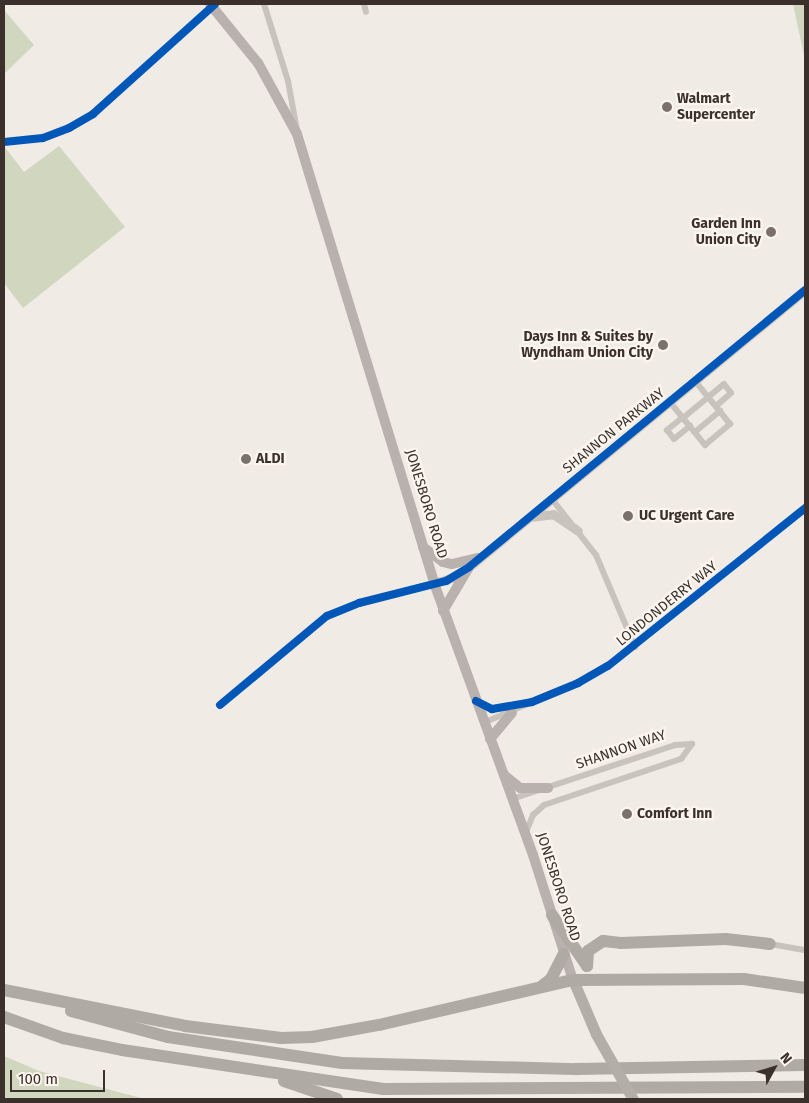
<!DOCTYPE html>
<html>
<head>
<meta charset="utf-8">
<style>
  body { margin:0 }
  #map { position:relative; width:809px; height:1103px; overflow:hidden; background:#f0ebe5; font-family:"Fira Sans",sans-serif }
  div>[style] { position:absolute }
  .green>* { inset:0; background:#d1d6bf }
  .minor>* { height:6px; margin:-3px; padding:0 3px; transform-origin:3px; border-radius:3px; background:#c9c3be }
  .tertiary>* { height:9px; margin:-4.5px; padding:0 4.5px; transform-origin:4.5px; border-radius:4.5px; background:#c9c3be }
  .primary>* { height:10px; margin:-5px; padding:0 5px; transform-origin:5px; border-radius:5px; background:#b8b1ad }
  .trunk>* { height:11px; margin:-5.5px; padding:0 5.5px; transform-origin:5.5px; border-radius:5.5px; background:#b4aea8 }
  .motorway>* { height:12px; margin:-6px; padding:0 6px; transform-origin:6px; border-radius:6px; background:#afaaa4 }
  .trunk-bridge>* { height:11px; margin:-5.5px; padding:0 5.5px; transform-origin:5.5px; border-radius:5.5px; background:#b4aea8 }
  .cycleway>* { height:8px; margin:-4px; padding:0 4px; transform-origin:4px; border-radius:4px; background:#0057b8 }
  .dots>* { width:14px; height:14px; translate:-50% -50%; box-sizing:border-box; border:2px solid #fbf5ee; border-radius:50% }
  span { translate:-50% -50%; white-space:nowrap; text-align:center; line-height:1.15; -webkit-text-stroke:4.5px #fbf5ee; paint-order:stroke }
  .poi-label { font-size:14px; color:#3b302b; font-weight:700 }
  .left { translate:0 -50%; text-align:left }
  .right { translate:-100% -50%; text-align:right }
  .street-label { font-size:14px; color:#3b302b }
  .frame { position:absolute; inset:0; border:5px solid #3b302b; pointer-events:none }
  .north { position:absolute; left:749px; top:1043px; width:50px; height:50px; -webkit-text-stroke:4px #fbf5ee; paint-order:stroke; rotate:51deg; font-size:14px; font-weight:700; line-height:20px; text-align:center; color:#3b302b }
  .north::after { content:''; display:block; margin:auto; width:18px; height:22px; background:#3b302b; clip-path:polygon(50% 0,100% 100%,50% 72%,0 100%) }
  .scale { position:absolute; left:10px; top:1070px; width:95px; height:22px; box-sizing:border-box; border:2px solid #3b302b; border-top:0; padding-left:6px; font-size:15px; line-height:18px; white-space:nowrap; color:#3b302b; -webkit-text-stroke:4px #fbf5ee; paint-order:stroke }
</style>
</head>
<body>
<div id="map">
  <div class="green">
    <i style="clip-path:polygon(793px 4px,805px 4px,805px 60px)"></i>
    <i style="clip-path:polygon(4px 10px,34px 45px,4px 74px)"></i>
    <i style="clip-path:polygon(4px 146px,24px 172px,59px 146px,125px 227px,23px 308px,4px 283px)"></i>
    <i style="clip-path:polygon(4px 1056px,39px 1071px,145px 1099px,4px 1099px)"></i>
  </div>
  <div class="minor">
    <i style="left:264px;top:4px;width:81px;rotate:72.7deg"></i>
    <i style="left:288px;top:81px;width:50px;rotate:79.6deg"></i>
    <i style="left:364px;top:4px;width:8px;rotate:76deg"></i>
    <i style="left:4px;top:142px;width:39px;rotate:-6deg"></i>
    <i style="left:43px;top:138px;width:28px;rotate:-21deg"></i>
    <i style="left:69px;top:128px;width:28px;rotate:-30deg"></i>
    <i style="left:93px;top:114px;width:164px;rotate:-41.8deg"></i>
    <i style="left:669px;top:401px;width:57px;rotate:50.7deg"></i>
    <i style="left:705px;top:445px;width:33px;rotate:-40deg"></i>
    <i style="left:730px;top:424px;width:55px;rotate:-129.1deg"></i>
    <i style="left:683px;top:417px;width:21px;rotate:141deg"></i>
    <i style="left:667px;top:430px;width:11px;rotate:52deg"></i>
    <i style="left:674px;top:439px;width:21px;rotate:-39deg"></i>
    <i style="left:683px;top:418px;width:53px;rotate:-39.7deg"></i>
    <i style="left:724px;top:384px;width:11px;rotate:52deg"></i>
    <i style="left:731px;top:393px;width:20px;rotate:139deg"></i>
    <i style="left:695px;top:432px;width:33px;rotate:-40deg"></i>
    <i style="left:551px;top:498px;width:73px;rotate:51.7deg"></i>
    <i style="left:596px;top:555px;width:100px;rotate:67deg"></i>
    <i style="left:478px;top:703px;width:15px;rotate:23deg"></i>
    <i style="left:492px;top:709px;width:41px;rotate:-9.9deg"></i>
    <i style="left:532px;top:702px;width:50px;rotate:-22.4deg"></i>
    <i style="left:578px;top:683px;width:34px;rotate:-30deg"></i>
    <i style="left:608px;top:666px;width:253px;rotate:-38.7deg"></i>
    <i style="left:220px;top:705px;width:139px;rotate:-39.8deg"></i>
    <i style="left:327px;top:616px;width:35px;rotate:-22deg"></i>
    <i style="left:359px;top:603px;width:78px;rotate:-14.9deg"></i>
    <i style="left:483px;top:723px;width:51px;rotate:-23.1deg"></i>
    <i style="left:512px;top:799px;width:172px;rotate:-18.3deg"></i>
    <i style="left:675px;top:745px;width:17px;rotate:-3deg"></i>
    <i style="left:525px;top:834px;width:21px;rotate:-67deg"></i>
    <i style="left:533px;top:815px;width:15px;rotate:-42deg"></i>
    <i style="left:544px;top:805px;width:145px;rotate:-18.6deg"></i>
    <i style="left:681px;top:759px;width:19px;rotate:-54deg"></i>
    <i style="left:770px;top:944px;width:36px;rotate:10deg"></i>
  </div>
  <div class="tertiary">
    <i style="left:530px;top:517px;width:23px;rotate:-7deg"></i>
    <i style="left:553px;top:514px;width:30px;rotate:34deg"></i>
    <i style="left:434px;top:583px;width:19px;rotate:-16deg"></i>
    <i style="left:452px;top:578px;width:20px;rotate:-33deg"></i>
    <i style="left:469px;top:567px;width:435px;rotate:-39.5deg"></i>
  </div>
  <div class="primary">
    <i style="left:210px;top:4px;width:76px;rotate:50.9deg"></i>
    <i style="left:258px;top:63px;width:81px;rotate:61.2deg"></i>
    <i style="left:297px;top:134px;width:469px;rotate:73deg"></i>
    <i style="left:434px;top:583px;width:289px;rotate:70deg"></i>
    <i style="left:533px;top:855px;width:131px;rotate:72.3deg"></i>
    <i style="left:423px;top:547px;width:25px;rotate:37deg"></i>
    <i style="left:443px;top:562px;width:9px;rotate:13deg"></i>
    <i style="left:452px;top:564px;width:27px;rotate:-13deg"></i>
    <i style="left:443px;top:611px;width:51px;rotate:-59.4deg"></i>
    <i style="left:490px;top:739px;width:34px;rotate:-50deg"></i>
    <i style="left:504px;top:775px;width:21px;rotate:39deg"></i>
    <i style="left:520px;top:788px;width:28px"></i>
  </div>
  <div class="trunk">
    <i style="left:573px;top:980px;width:59px;rotate:66.9deg"></i>
  </div>
  <div class="motorway">
    <i style="left:552px;top:915px;width:62px;rotate:55.5deg"></i>
    <i style="left:587px;top:966px;width:15px;rotate:-86deg"></i>
    <i style="left:588px;top:951px;width:18px;rotate:-34deg"></i>
    <i style="left:603px;top:941px;width:18px;rotate:6deg"></i>
    <i style="left:621px;top:943px;width:105px;rotate:-2.2deg"></i>
    <i style="left:726px;top:939px;width:44px;rotate:6.5deg"></i>
    <i style="left:542px;top:986px;width:11px;rotate:-38deg"></i>
    <i style="left:551px;top:979px;width:28px;rotate:-63deg"></i>
    <i style="left:4px;top:990px;width:185px;rotate:11.2deg"></i>
    <i style="left:185px;top:1026px;width:97px;rotate:7.1deg"></i>
    <i style="left:281px;top:1038px;width:31px;rotate:-2deg"></i>
    <i style="left:312px;top:1037px;width:68px;rotate:-10.2deg"></i>
    <i style="left:379px;top:1025px;width:199px;rotate:-13.1deg"></i>
    <i style="left:573px;top:980px;width:171px;rotate:-0.3deg"></i>
    <i style="left:744px;top:979px;width:62px;rotate:8.4deg"></i>
    <i style="left:71px;top:1011px;width:100px;rotate:15deg"></i>
    <i style="left:168px;top:1037px;width:176px;rotate:8.5deg"></i>
    <i style="left:342px;top:1063px;width:234px;rotate:1.5deg"></i>
    <i style="left:576px;top:1069px;width:229px;rotate:-1deg"></i>
    <i style="left:4px;top:1017px;width:63px;rotate:19.6deg"></i>
    <i style="left:63px;top:1038px;width:60px;rotate:11.5deg"></i>
    <i style="left:122px;top:1050px;width:264px;rotate:8.5deg"></i>
    <i style="left:383px;top:1089px;width:422px;rotate:-0.3deg"></i>
    <i style="left:284px;top:1081px;width:56px;rotate:18.8deg"></i>
  </div>
  <div class="trunk-bridge">
    <i style="left:596px;top:1034px;width:75px;rotate:60.4deg"></i>
  </div>
  <div class="cycleway">
    <i style="left:4px;top:142px;width:39px;rotate:-6deg"></i>
    <i style="left:43px;top:138px;width:28px;rotate:-21deg"></i>
    <i style="left:69px;top:128px;width:28px;rotate:-30deg"></i>
    <i style="left:93px;top:114px;width:164px;rotate:-42deg"></i>
    <i style="left:476px;top:701px;width:18px;rotate:27deg"></i>
    <i style="left:492px;top:709px;width:41px;rotate:-9.9deg"></i>
    <i style="left:532px;top:702px;width:50px;rotate:-22.4deg"></i>
    <i style="left:578px;top:683px;width:34px;rotate:-30deg"></i>
    <i style="left:608px;top:666px;width:253px;rotate:-38.7deg"></i>
    <i style="left:220px;top:705px;width:139px;rotate:-39.8deg"></i>
    <i style="left:327px;top:616px;width:35px;rotate:-22deg"></i>
    <i style="left:359px;top:603px;width:90px;rotate:-14.2deg"></i>
    <i style="left:446px;top:581px;width:27px;rotate:-31deg"></i>
    <i style="left:469px;top:567px;width:435px;rotate:-39.5deg"></i>
  </div>
  <div class="dots">
    <i style="left:667px;top:107px;background:#7a716c"></i>
    <i style="left:771px;top:232px;background:#7a716c"></i>
    <i style="left:663px;top:345px;background:#7a716c"></i>
    <i style="left:246px;top:459px;background:#7a716c"></i>
    <i style="left:628px;top:516px;background:#7a716c"></i>
    <i style="left:627px;top:814px;background:#7a716c"></i>
  </div>
  <div class="poi-label">
    <span class="left" style="left:677px;top:107px">Walmart<br>Supercenter</span>
    <span class="right" style="left:761px;top:232px">Garden Inn<br>Union City</span>
    <span class="right" style="left:653px;top:345px">Days Inn &amp; Suites by<br>Wyndham Union City</span>
    <span class="left" style="left:256px;top:459px">ALDI</span>
    <span class="left" style="left:639px;top:516px">UC Urgent Care</span>
    <span class="left" style="left:637px;top:814px">Comfort Inn</span>
  </div>
  <div class="street-label">
    <span style="left:614px;top:431px;rotate:-39deg">SHANNON PARKWAY</span>
    <span style="left:426px;top:504px;rotate:73deg">JONESBORO ROAD</span>
    <span style="left:667px;top:604px;rotate:-39deg">LONDONDERRY WAY</span>
    <span style="left:621px;top:750px;rotate:-19deg">SHANNON WAY</span>
    <span style="left:558px;top:887px;rotate:72deg">JONESBORO ROAD</span>
  </div>
  <div class="frame"></div>
  <div class="north">N</div>
  <div class="scale">100 m</div>
</div>
</body>
</html>
